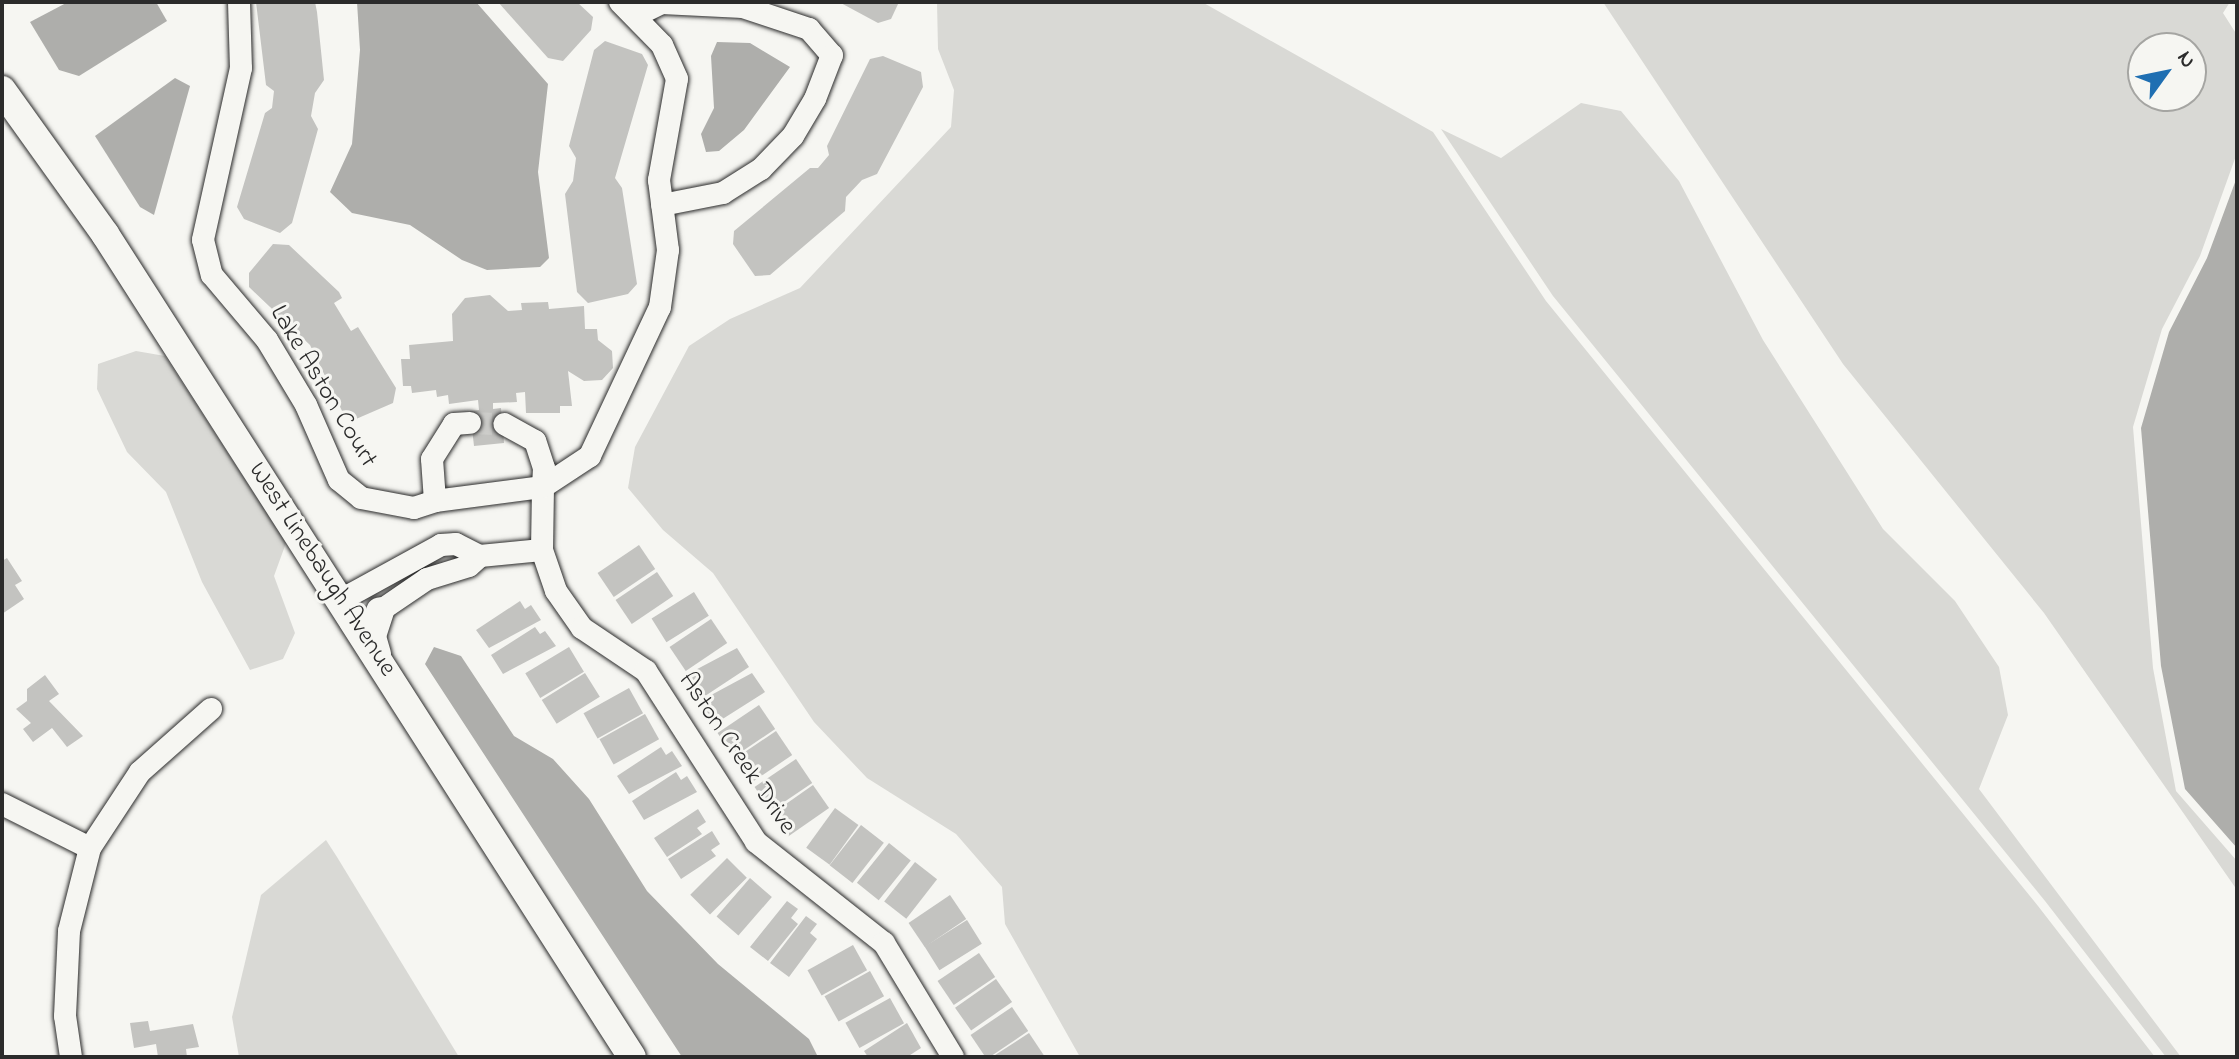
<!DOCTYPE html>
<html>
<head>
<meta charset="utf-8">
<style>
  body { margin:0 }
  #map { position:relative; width:2239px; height:1059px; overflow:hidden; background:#f6f6f2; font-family:"Indie Flower",sans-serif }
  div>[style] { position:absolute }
  .green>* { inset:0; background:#d9d9d5 }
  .water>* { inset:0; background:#aeaeab }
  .building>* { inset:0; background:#c3c3c0; transform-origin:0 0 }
  .minor-tunnel>* { height:22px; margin-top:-11px; transform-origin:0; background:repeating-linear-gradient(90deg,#cdcdca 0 22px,transparent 0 33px) }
  .roads { filter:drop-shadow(0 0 2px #2b2b2b) drop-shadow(0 0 2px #2b2b2b) }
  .minor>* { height:22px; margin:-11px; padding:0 11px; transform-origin:11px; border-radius:11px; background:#f6f6f2 }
  .major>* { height:28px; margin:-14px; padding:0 14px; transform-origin:14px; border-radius:14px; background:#f6f6f2 }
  span { translate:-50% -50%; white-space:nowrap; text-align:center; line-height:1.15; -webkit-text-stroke:6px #f6f6f2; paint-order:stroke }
  .street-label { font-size:26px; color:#2b2b2b }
  .frame { position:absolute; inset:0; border:4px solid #2b2b2b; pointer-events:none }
  .north { position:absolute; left:2127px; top:32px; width:80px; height:80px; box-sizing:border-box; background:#f6f6f2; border:2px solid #a5a5a2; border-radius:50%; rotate:57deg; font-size:22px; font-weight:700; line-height:32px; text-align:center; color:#2b2b2b }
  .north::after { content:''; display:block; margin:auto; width:28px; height:36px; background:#1f6fb2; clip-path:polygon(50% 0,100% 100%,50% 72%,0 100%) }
</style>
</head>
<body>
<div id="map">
  <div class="green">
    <i style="clip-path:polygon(937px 2px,1202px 2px,1433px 132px,1546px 301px,2038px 906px,2155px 1057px,1080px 1057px,1005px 924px,1002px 887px,956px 834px,867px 778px,814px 722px,713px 573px,663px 530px,628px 488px,635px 447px,689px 346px,730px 319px,800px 288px,951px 127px,954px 90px,938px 49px)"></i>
    <i style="clip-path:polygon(evenodd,1603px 2px,2230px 2px,2223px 13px,2237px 35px,2237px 153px,2200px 256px,2162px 329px,2133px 427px,2153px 668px,2176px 791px,2237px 861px,2237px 890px,2044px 613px,1843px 364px,1603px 2px,2191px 48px,2191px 96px,2143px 96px,2143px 48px,2191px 48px)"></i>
    <i style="clip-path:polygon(1581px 103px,1621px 111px,1679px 181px,1763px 340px,1883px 529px,1955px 601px,1999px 667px,2008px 715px,1979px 789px,2181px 1057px,2166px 1057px,2045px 901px,1553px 296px,1441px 129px,1501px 158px)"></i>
    <i style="clip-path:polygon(136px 351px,165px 356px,286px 543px,274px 576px,295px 633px,283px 659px,250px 670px,202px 582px,166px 492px,127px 452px,97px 389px,98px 364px)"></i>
    <i style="clip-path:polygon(326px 840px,337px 857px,459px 1057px,239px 1057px,232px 1017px,261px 895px)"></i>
  </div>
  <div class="water">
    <i style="clip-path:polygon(68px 2px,156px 2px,167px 21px,79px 76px,59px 70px,30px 22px)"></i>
    <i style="clip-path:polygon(357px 2px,476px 2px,548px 84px,538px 172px,549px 258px,540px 267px,487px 270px,462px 260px,410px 225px,352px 213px,330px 192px,352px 144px,360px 50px)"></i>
    <i style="clip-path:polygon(717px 42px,750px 43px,790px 67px,744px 130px,719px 151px,706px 152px,701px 134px,714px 108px,711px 56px)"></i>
    <i style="clip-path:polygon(175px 78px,190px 86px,154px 215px,140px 207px,95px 136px)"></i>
    <i style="clip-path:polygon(2237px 177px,2237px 848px,2185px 789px,2161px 666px,2141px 428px,2169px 332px,2207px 258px)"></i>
    <i style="clip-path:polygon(434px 647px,461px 656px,514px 736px,553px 759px,589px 799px,647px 891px,718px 964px,809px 1039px,818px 1057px,682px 1057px,425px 664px)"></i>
  </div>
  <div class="building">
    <i style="clip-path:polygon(256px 2px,315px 2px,317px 12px,324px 80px,315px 93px,311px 116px,318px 129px,292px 223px,280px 233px,244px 219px,237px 207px,265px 113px,272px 108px,274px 91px,266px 85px)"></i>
    <i style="clip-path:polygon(498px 2px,577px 2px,593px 17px,591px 30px,563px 61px,548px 58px)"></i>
    <i style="clip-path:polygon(839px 2px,899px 2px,891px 19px,878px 23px)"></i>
    <i style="clip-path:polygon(605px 41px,642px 54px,648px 65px,615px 178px,622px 188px,637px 284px,628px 294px,588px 303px,577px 292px,565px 194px,573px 181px,576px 158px,569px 146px,594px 50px)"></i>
    <i style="clip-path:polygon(883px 56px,921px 72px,923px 87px,877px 174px,862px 180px,846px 197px,845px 211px,770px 275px,755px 276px,733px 244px,734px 231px,810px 168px,818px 168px,829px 155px,827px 146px,870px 59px)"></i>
    <i style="clip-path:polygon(273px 244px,289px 245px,339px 292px,342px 298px,334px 303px,351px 331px,358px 327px,396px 388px,393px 403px,356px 419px,344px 415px,310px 345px,249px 287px,249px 273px)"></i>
    <i style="clip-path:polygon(490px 295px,508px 311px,522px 310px,521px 303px,548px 302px,549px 309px,584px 306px,585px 329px,597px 329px,598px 340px,612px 351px,613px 368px,602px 380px,584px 381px,568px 371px,572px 406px,560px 406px,560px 413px,526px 413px,525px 392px,516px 393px,517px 402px,493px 403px,493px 409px,501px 408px,504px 443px,474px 446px,470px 411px,479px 410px,478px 400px,449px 404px,448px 395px,437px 397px,436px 390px,412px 393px,411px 386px,403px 386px,401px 359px,410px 359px,409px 345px,453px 341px,452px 314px,465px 298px)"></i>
    <i style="left:639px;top:545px;width:29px;height:50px;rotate:56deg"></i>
    <i style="clip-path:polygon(7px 558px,22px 581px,15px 585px,24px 599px,2px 614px,2px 561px)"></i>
    <i style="left:657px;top:572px;width:29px;height:50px;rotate:56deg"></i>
    <i style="left:694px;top:592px;width:28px;height:50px;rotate:58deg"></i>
    <i style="clip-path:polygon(520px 601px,525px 609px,531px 605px,541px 620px,489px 648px,476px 630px)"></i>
    <i style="left:711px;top:619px;width:29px;height:50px;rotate:56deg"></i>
    <i style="clip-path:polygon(535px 627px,540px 634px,545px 631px,556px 646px,503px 674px,491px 655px)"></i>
    <i style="left:569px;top:647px;width:29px;height:51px;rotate:59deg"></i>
    <i style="clip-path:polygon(737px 648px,749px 667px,705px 696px,700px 688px,694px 692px,684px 676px)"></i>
    <i style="left:585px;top:673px;width:28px;height:51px;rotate:58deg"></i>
    <i style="clip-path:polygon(752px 673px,765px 692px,721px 720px,716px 713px,710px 717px,700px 701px)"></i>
    <i style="clip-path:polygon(45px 675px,59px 694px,49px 701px,83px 736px,67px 747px,52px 728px,33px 742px,23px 729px,31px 723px,16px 709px,27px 701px,27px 689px)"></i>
    <i style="left:629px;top:688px;width:29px;height:52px;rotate:61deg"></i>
    <i style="left:759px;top:705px;width:29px;height:50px;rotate:56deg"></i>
    <i style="left:645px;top:714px;width:29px;height:52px;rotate:61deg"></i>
    <i style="left:776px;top:731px;width:29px;height:50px;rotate:56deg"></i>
    <i style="clip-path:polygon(661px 747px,666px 755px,672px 751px,682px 766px,629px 794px,617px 776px)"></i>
    <i style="left:796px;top:759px;width:29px;height:50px;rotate:56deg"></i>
    <i style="clip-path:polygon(676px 772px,681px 780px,687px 776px,697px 792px,644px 820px,632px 801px)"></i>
    <i style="left:813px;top:785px;width:28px;height:50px;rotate:55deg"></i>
    <i style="left:835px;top:808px;width:29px;height:49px;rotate:36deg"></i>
    <i style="clip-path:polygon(698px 809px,706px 822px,697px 828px,702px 834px,667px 857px,654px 838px)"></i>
    <i style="left:861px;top:825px;width:29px;height:51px;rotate:38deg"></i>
    <i style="clip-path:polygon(712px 831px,720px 844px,711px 850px,716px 856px,681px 879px,668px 859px)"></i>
    <i style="left:889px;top:843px;width:28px;height:51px;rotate:39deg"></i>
    <i style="left:727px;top:858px;width:28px;height:52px;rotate:45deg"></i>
    <i style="left:915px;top:862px;width:28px;height:50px;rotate:38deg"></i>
    <i style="left:750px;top:878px;width:29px;height:51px;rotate:41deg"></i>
    <i style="left:950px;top:895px;width:29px;height:50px;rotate:56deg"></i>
    <i style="clip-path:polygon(787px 901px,798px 909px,791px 918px,798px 924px,768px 961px,750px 947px)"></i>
    <i style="clip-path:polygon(806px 916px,817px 924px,810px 933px,817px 939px,789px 977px,770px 963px)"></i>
    <i style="left:967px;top:920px;width:28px;height:50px;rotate:58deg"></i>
    <i style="left:853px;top:945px;width:29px;height:52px;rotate:61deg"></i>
    <i style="left:979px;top:953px;width:29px;height:50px;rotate:56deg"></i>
    <i style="left:870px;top:971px;width:29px;height:52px;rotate:61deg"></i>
    <i style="left:996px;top:979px;width:28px;height:50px;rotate:55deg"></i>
    <i style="left:890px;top:998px;width:29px;height:51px;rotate:61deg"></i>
    <i style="left:1012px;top:1007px;width:29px;height:50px;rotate:56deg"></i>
    <i style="clip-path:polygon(148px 1021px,150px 1031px,193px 1024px,199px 1047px,186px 1049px,187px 1057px,158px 1057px,156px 1044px,134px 1048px,130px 1023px)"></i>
    <i style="clip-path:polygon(907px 1023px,921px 1048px,907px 1057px,868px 1057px,864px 1051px)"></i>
    <i style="clip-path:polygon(1029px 1033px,1045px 1057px,992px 1057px)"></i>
  </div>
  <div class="minor-tunnel">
    <i style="left:470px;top:423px;width:34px;rotate:2deg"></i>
  </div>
  <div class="roads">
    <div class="minor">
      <i style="left:239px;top:2px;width:66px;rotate:88.3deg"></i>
      <i style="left:241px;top:68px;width:176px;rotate:102.5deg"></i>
      <i style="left:203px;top:240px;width:36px;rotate:76deg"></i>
      <i style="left:212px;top:275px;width:85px;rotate:49.8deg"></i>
      <i style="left:267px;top:340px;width:76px;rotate:59deg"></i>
      <i style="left:306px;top:405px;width:82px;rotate:66.3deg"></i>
      <i style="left:339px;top:480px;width:28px;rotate:39deg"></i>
      <i style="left:361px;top:498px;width:54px;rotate:10.7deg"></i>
      <i style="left:414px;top:508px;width:22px;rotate:-18deg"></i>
      <i style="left:435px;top:501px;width:42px;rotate:-94.1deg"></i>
      <i style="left:432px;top:459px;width:41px;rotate:-57.8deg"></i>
      <i style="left:454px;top:424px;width:16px;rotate:-4deg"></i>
      <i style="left:620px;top:2px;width:60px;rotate:45.7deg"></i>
      <i style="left:662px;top:45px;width:37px;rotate:66deg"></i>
      <i style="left:677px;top:79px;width:103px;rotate:100.1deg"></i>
      <i style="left:659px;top:180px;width:71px;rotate:82.7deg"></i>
      <i style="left:668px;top:250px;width:58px;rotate:98deg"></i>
      <i style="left:660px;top:307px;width:165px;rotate:115.2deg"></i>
      <i style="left:590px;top:456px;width:56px;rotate:146.6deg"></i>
      <i style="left:543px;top:487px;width:63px;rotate:90.9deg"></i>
      <i style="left:542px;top:550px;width:43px;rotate:71.1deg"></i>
      <i style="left:556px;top:591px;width:45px;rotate:54.9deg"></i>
      <i style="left:582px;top:628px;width:77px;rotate:33.9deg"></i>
      <i style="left:646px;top:671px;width:203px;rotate:57.2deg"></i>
      <i style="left:756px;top:842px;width:163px;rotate:38.3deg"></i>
      <i style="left:884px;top:943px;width:133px;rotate:58.8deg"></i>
      <i style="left:635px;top:16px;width:30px;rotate:-26deg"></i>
      <i style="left:662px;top:3px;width:81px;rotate:2.8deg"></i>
      <i style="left:743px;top:7px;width:70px;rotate:18.4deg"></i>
      <i style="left:809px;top:29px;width:35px;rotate:49deg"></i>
      <i style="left:832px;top:55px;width:47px;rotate:111.1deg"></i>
      <i style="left:815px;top:99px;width:43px;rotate:120.7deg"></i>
      <i style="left:793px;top:136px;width:46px;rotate:134.1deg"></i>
      <i style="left:761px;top:169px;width:45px;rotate:147.7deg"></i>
      <i style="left:723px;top:193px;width:62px;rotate:168.9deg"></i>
      <i style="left:435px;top:501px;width:109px;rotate:-7.4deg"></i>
      <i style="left:543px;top:487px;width:19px;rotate:-87deg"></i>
      <i style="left:544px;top:468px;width:28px;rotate:-108deg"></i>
      <i style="left:535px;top:441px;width:35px;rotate:-151deg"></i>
      <i style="left:341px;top:600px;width:114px;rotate:-28.8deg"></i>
      <i style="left:441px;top:545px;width:15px;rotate:-4deg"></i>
      <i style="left:456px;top:544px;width:27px;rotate:27deg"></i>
      <i style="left:380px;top:611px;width:57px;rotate:-34.2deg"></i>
      <i style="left:427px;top:579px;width:44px;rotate:-17.2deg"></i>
      <i style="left:469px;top:566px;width:15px;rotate:-42deg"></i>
      <i style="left:480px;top:556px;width:62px;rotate:-5.5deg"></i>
      <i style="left:2px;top:804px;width:98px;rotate:26.6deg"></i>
      <i style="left:71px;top:1057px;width:41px;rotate:-98.3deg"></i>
      <i style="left:65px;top:1016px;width:85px;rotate:-87.3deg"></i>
      <i style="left:69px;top:931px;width:86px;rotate:-75.8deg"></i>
      <i style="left:90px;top:848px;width:91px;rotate:-56.7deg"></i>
      <i style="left:140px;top:772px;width:95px;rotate:-41.6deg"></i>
    </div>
    <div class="major">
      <i style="left:2px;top:90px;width:177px;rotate:54.4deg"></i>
      <i style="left:105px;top:234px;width:977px;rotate:57.37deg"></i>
      <i style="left:377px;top:654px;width:19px;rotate:-106deg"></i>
      <i style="left:372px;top:636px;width:26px;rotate:-72deg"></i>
    </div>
  </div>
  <div class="street-label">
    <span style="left:322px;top:387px;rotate:59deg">Lake Aston Court</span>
    <span style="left:321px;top:570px;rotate:57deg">West Linebaugh Avenue</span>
    <span style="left:736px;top:754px;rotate:56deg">Aston Creek Drive</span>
  </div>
  <div class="frame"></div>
  <div class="north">N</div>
</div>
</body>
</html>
